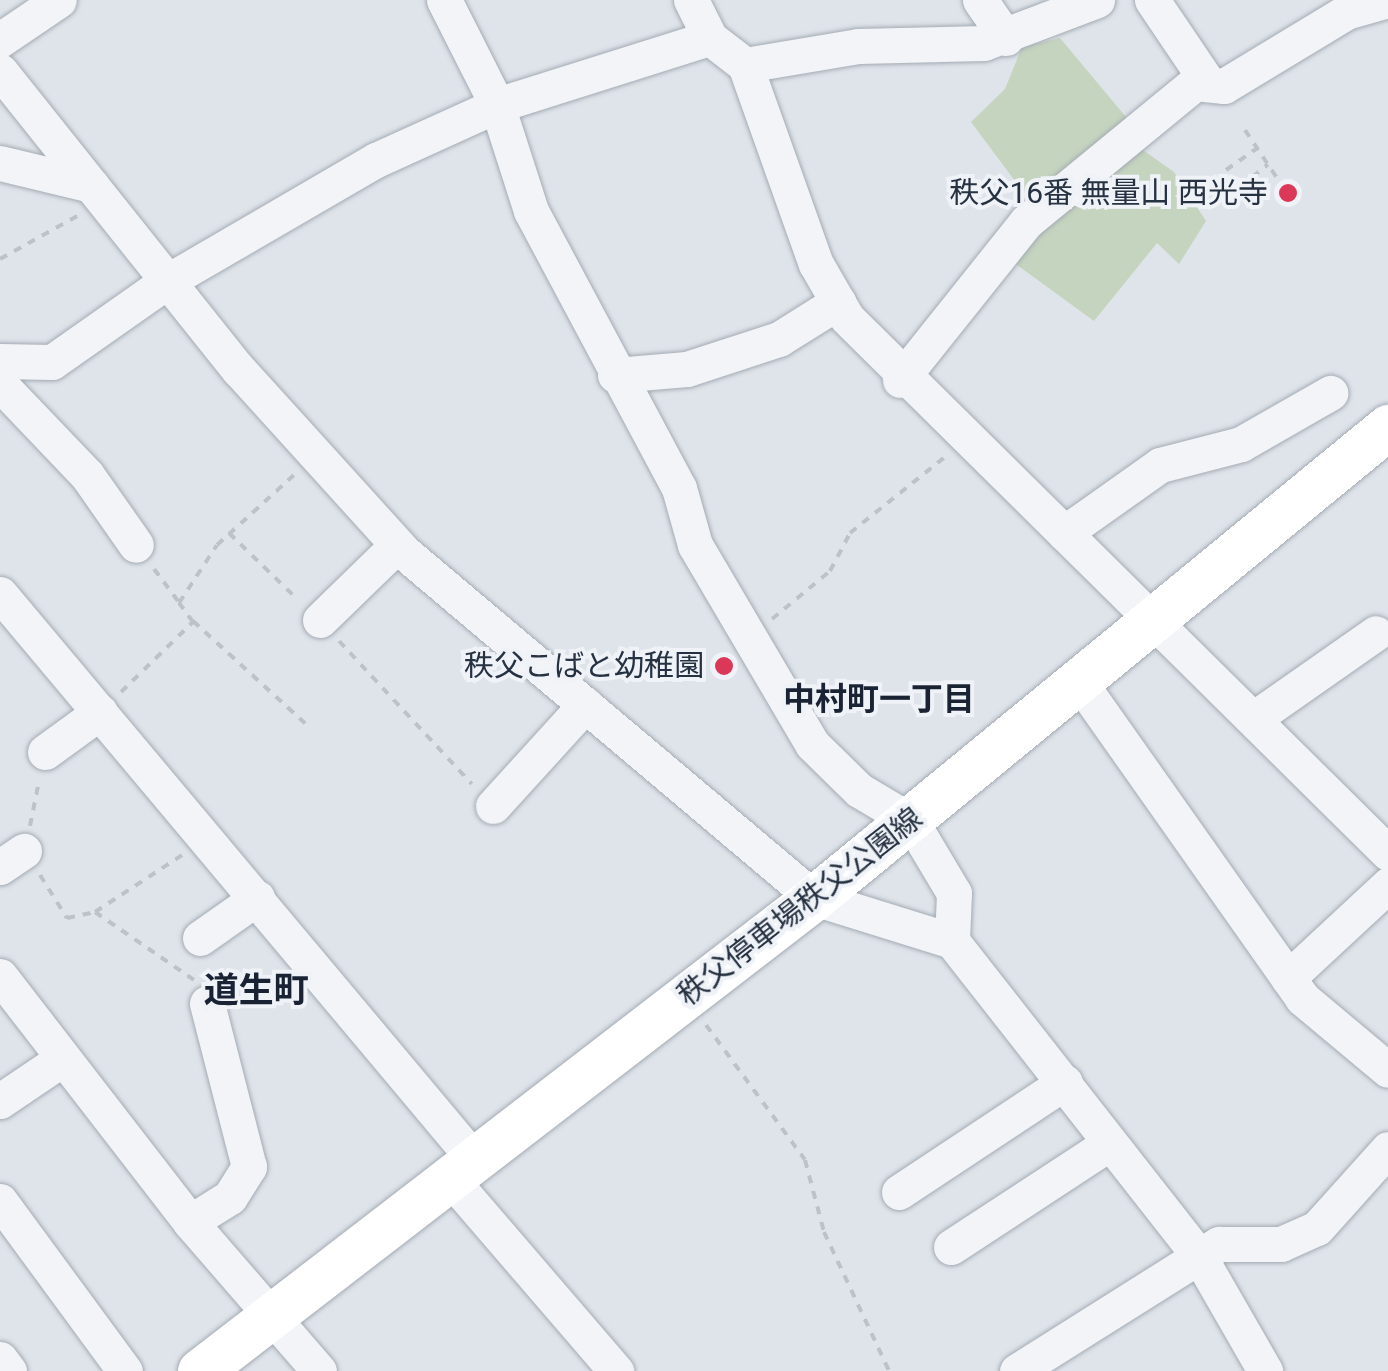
<!DOCTYPE html>
<html>
<head>
<meta charset="utf-8">
<style>
  body { margin:0 }
  #map { position:relative; width:1388px; height:1371px; overflow:hidden; background:#dfe4ea; font-family:Roboto,"Noto Sans JP",sans-serif }
  div>[style] { position:absolute }
  .green>* { inset:0; background:#c5d4bf }
  .path>* { height:4px; margin-top:-2px; transform-origin:0; background:repeating-linear-gradient(90deg,#bdc2c8 0 8px,transparent 0 16px) }
  .roads { filter:drop-shadow(0 0 2px #a4abb4) drop-shadow(0 0 2px #a4abb4) }
  .minor>* { height:35px; margin:-17.5px; padding:0 17.5px; transform-origin:17.5px; border-radius:17.5px; background:#f2f4f7 }
  .major>* { height:45px; margin:-22.5px; padding:0 22.5px; transform-origin:22.5px; border-radius:22.5px; background:#fff }
  .dots>* { width:28px; height:28px; translate:-50% -50%; box-sizing:border-box; border:5px solid #eff2f7; border-radius:50% }
  span { translate:-50% -50%; white-space:nowrap; text-align:center; line-height:1.15; -webkit-text-stroke:8px #eff2f7; paint-order:stroke }
  .poi-label { font-size:30px; color:#263242 }
  .right { translate:-100% -50%; text-align:right }
  .street-label { font-size:30px; color:#263242 }
  .neighbourhood-label { font-size:32px; color:#192333; font-weight:700 }
  .quarter-label { font-size:35px; color:#192333; font-weight:700 }
</style>
</head>
<body>
<div id="map">
  <div class="green">
    <i style="clip-path:polygon(1060px 38px,1131px 123px,1036px 209px,971px 122px,1005px 89px,1022px 47px)"></i>
    <i style="clip-path:polygon(1133px 143px,1174px 172px,1206px 221px,1179px 264px,1157px 243px,1094px 321px,1013px 262px,1039px 223px)"></i>
  </div>
  <div class="path">
    <i style="left:1245px;top:130px;width:58px;rotate:56.3deg"></i>
    <i style="left:1226px;top:170px;width:39px;rotate:-35deg"></i>
    <i style="left:1240px;top:187px;width:36px;rotate:-39deg"></i>
    <i style="left:0;top:259px;width:90px;rotate:-29.1deg"></i>
    <i style="left:229px;top:533px;width:95px;rotate:44.1deg"></i>
    <i style="left:154px;top:569px;width:40px;rotate:53deg"></i>
    <i style="left:772px;top:619px;width:75px;rotate:-39.6deg"></i>
    <i style="left:830px;top:571px;width:43px;rotate:-62.2deg"></i>
    <i style="left:850px;top:533px;width:123px;rotate:-38.7deg"></i>
    <i style="left:193px;top:621px;width:154px;rotate:42.4deg"></i>
    <i style="left:339px;top:641px;width:195px;rotate:47.1deg"></i>
    <i style="left:121px;top:692px;width:100px;rotate:-44.2deg"></i>
    <i style="left:193px;top:622px;width:24px;rotate:-126deg"></i>
    <i style="left:179px;top:603px;width:69px;rotate:-56.8deg"></i>
    <i style="left:217px;top:545px;width:107px;rotate:-42.3deg"></i>
    <i style="left:30px;top:826px;width:46px;rotate:-78.7deg"></i>
    <i style="left:40px;top:875px;width:51px;rotate:57.9deg"></i>
    <i style="left:67px;top:918px;width:29px;rotate:-12deg"></i>
    <i style="left:95px;top:912px;width:120px;rotate:34.5deg"></i>
    <i style="left:95px;top:912px;width:104px;rotate:-33.2deg"></i>
    <i style="left:706px;top:1025px;width:167px;rotate:53.7deg"></i>
    <i style="left:805px;top:1160px;width:74px;rotate:75.2deg"></i>
    <i style="left:824px;top:1232px;width:153px;rotate:64.9deg"></i>
  </div>
  <div class="roads">
    <div class="minor">
      <i style="left:444px;top:0;width:118px;rotate:63.2deg"></i>
      <i style="left:497px;top:105px;width:111px;rotate:72.2deg"></i>
      <i style="left:531px;top:211px;width:314px;rotate:61.9deg"></i>
      <i style="left:679px;top:488px;width:59px;rotate:74.3deg"></i>
      <i style="left:695px;top:545px;width:231px;rotate:59.5deg"></i>
      <i style="left:812px;top:744px;width:66px;rotate:44.4deg"></i>
      <i style="left:859px;top:790px;width:61px;rotate:30.8deg"></i>
      <i style="left:911px;top:821px;width:84px;rotate:59.2deg"></i>
      <i style="left:954px;top:893px;width:48px;rotate:92.4deg"></i>
      <i style="left:691px;top:0;width:42px;rotate:63.4deg"></i>
      <i style="left:710px;top:38px;width:44px;rotate:37.6deg"></i>
      <i style="left:745px;top:65px;width:115px;rotate:-9.5deg"></i>
      <i style="left:858px;top:46px;width:126px;rotate:-1.4deg"></i>
      <i style="left:984px;top:43px;width:121px;rotate:-20.8deg"></i>
      <i style="left:980px;top:0;width:46px;rotate:55.6deg"></i>
      <i style="left:1152px;top:0;width:93px;rotate:56deg"></i>
      <i style="left:0;top:40px;width:71px;rotate:-34.1deg"></i>
      <i style="left:745px;top:65px;width:211px;rotate:70.4deg"></i>
      <i style="left:816px;top:264px;width:62px;rotate:60.1deg"></i>
      <i style="left:847px;top:318px;width:761px;rotate:44.68deg"></i>
      <i style="left:0;top:71px;width:383px;rotate:51.4deg"></i>
      <i style="left:239px;top:370px;width:247px;rotate:47.8deg"></i>
      <i style="left:405px;top:553px;width:535px;rotate:40.15deg"></i>
      <i style="left:814px;top:898px;width:145px;rotate:17.3deg"></i>
      <i style="left:952px;top:941px;width:400px;rotate:51.9deg"></i>
      <i style="left:1199px;top:1256px;width:133px;rotate:60.1deg"></i>
      <i style="left:0;top:163px;width:94px;rotate:13.6deg"></i>
      <i style="left:0;top:361px;width:52px;rotate:1.1deg"></i>
      <i style="left:52px;top:362px;width:139px;rotate:-35.1deg"></i>
      <i style="left:166px;top:282px;width:243px;rotate:-30.2deg"></i>
      <i style="left:376px;top:160px;width:133px;rotate:-24.4deg"></i>
      <i style="left:497px;top:105px;width:223px;rotate:-17.5deg"></i>
      <i style="left:615px;top:375px;width:72px;rotate:-4.8deg"></i>
      <i style="left:687px;top:369px;width:97px;rotate:-18.1deg"></i>
      <i style="left:779px;top:339px;width:70px;rotate:-32.1deg"></i>
      <i style="left:900px;top:380px;width:202px;rotate:-51.4deg"></i>
      <i style="left:1026px;top:222px;width:219px;rotate:-39.4deg"></i>
      <i style="left:1195px;top:83px;width:29px;rotate:6deg"></i>
      <i style="left:1224px;top:86px;width:143px;rotate:-31.2deg"></i>
      <i style="left:1346px;top:12px;width:44px;rotate:-15.9deg"></i>
      <i style="left:0;top:384px;width:126px;rotate:46.3deg"></i>
      <i style="left:87px;top:475px;width:85px;rotate:55deg"></i>
      <i style="left:1064px;top:533px;width:118px;rotate:-35.3deg"></i>
      <i style="left:1160px;top:465px;width:84px;rotate:-14.5deg"></i>
      <i style="left:1241px;top:444px;width:103px;rotate:-29.8deg"></i>
      <i style="left:0;top:594px;width:737px;rotate:50.01deg"></i>
      <i style="left:320px;top:620px;width:107px;rotate:-44.2deg"></i>
      <i style="left:1078px;top:680px;width:389px;rotate:54.8deg"></i>
      <i style="left:1302px;top:998px;width:112px;rotate:39.9deg"></i>
      <i style="left:1256px;top:717px;width:146px;rotate:-35deg"></i>
      <i style="left:45px;top:752px;width:68px;rotate:-36deg"></i>
      <i style="left:493px;top:806px;width:137px;rotate:-47.7deg"></i>
      <i style="left:0;top:867px;width:29px;rotate:-34deg"></i>
      <i style="left:200px;top:938px;width:70px;rotate:-35.1deg"></i>
      <i style="left:0;top:976px;width:311px;rotate:52.3deg"></i>
      <i style="left:190px;top:1222px;width:197px;rotate:49.1deg"></i>
      <i style="left:1288px;top:978px;width:137px;rotate:-42.9deg"></i>
      <i style="left:0;top:1101px;width:75px;rotate:-34.1deg"></i>
      <i style="left:450px;top:1178px;width:255px;rotate:49.3deg"></i>
      <i style="left:899px;top:1192px;width:199px;rotate:-33.5deg"></i>
      <i style="left:0;top:1201px;width:211px;rotate:53.7deg"></i>
      <i style="left:190px;top:1222px;width:47px;rotate:-32deg"></i>
      <i style="left:230px;top:1197px;width:36px;rotate:-58deg"></i>
      <i style="left:249px;top:1167px;width:169px;rotate:-104.4deg"></i>
      <i style="left:951px;top:1247px;width:190px;rotate:-33.2deg"></i>
      <i style="left:0;top:1359px;width:15px;rotate:53deg"></i>
      <i style="left:1017px;top:1371px;width:239px;rotate:-32.2deg"></i>
      <i style="left:1219px;top:1244px;width:62px"></i>
      <i style="left:1281px;top:1244px;width:39px;rotate:-24deg"></i>
      <i style="left:1317px;top:1228px;width:106px;rotate:-48.1deg"></i>
    </div>
    <div class="major">
      <i style="left:200px;top:1371px;width:775px;rotate:-37.61deg"></i>
      <i style="left:814px;top:898px;width:743px;rotate:-39.37deg"></i>
    </div>
  </div>
  <div class="dots">
    <i style="left:1288px;top:193px;background:#db3857"></i>
    <i style="left:724px;top:666px;background:#db3857"></i>
  </div>
  <div class="poi-label">
    <span class="right" style="left:1268px;top:193px">秩父16番 無量山 西光寺</span>
    <span class="right" style="left:704px;top:666px">秩父こばと幼稚園</span>
  </div>
  <div class="street-label">
    <span style="left:800px;top:907px;rotate:-38deg">秩父停車場秩父公園線</span>
  </div>
  <div class="neighbourhood-label">
    <span style="left:879px;top:699px">中村町一丁目</span>
  </div>
  <div class="quarter-label">
    <span style="left:256px;top:991px">道生町</span>
  </div>
</div>
</body>
</html>
